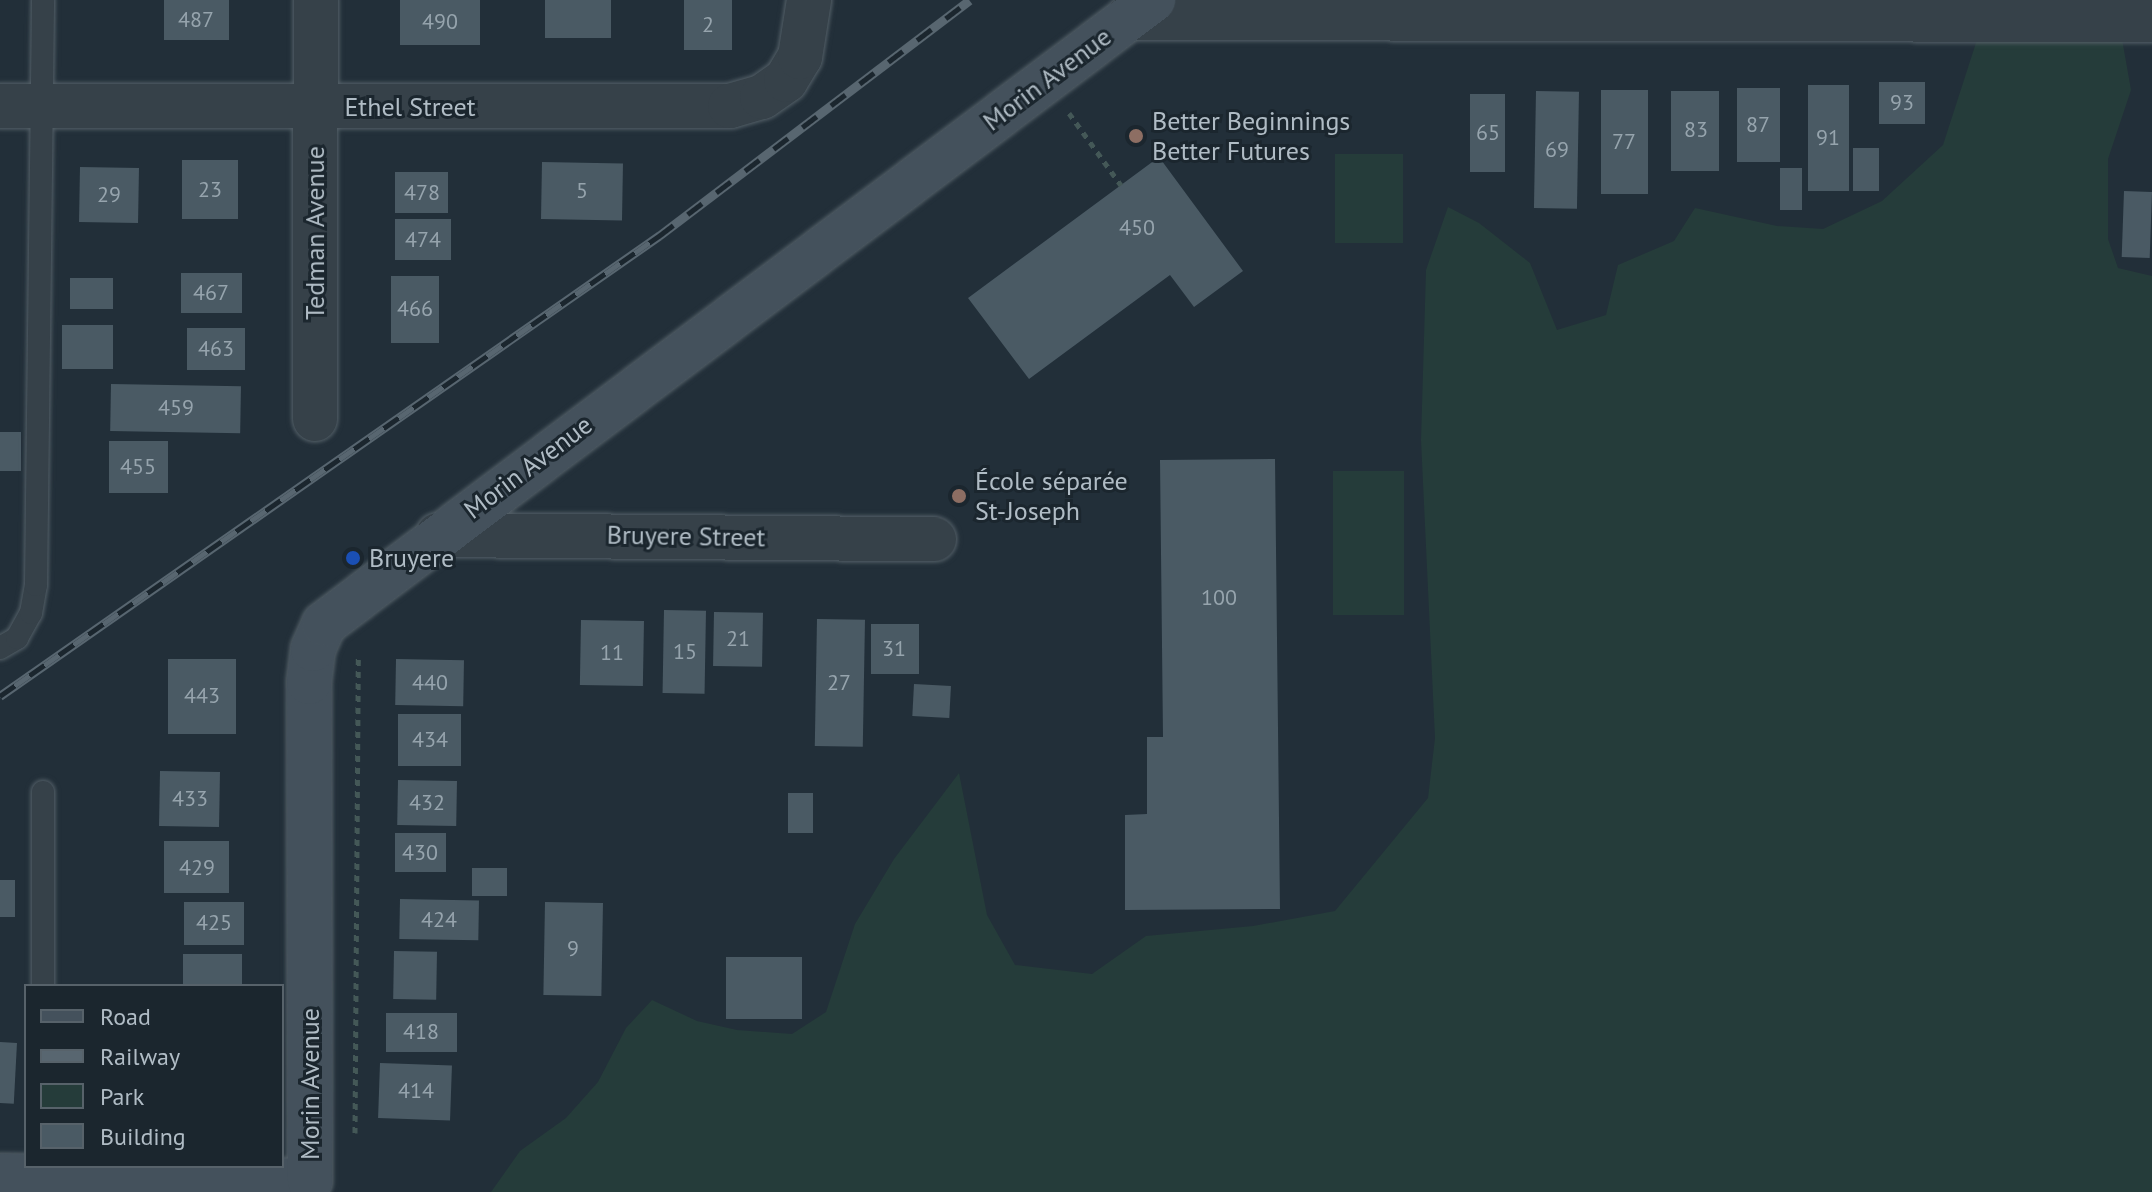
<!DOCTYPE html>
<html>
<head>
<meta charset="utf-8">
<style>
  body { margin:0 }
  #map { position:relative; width:2152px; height:1192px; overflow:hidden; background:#222f39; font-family:"PT Sans",sans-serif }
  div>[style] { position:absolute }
  .green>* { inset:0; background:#253c3a; transform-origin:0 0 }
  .building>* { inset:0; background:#4a5a64; transform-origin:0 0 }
  .path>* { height:5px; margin-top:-2.5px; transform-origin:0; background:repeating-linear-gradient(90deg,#445857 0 6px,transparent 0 12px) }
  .roads { filter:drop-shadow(0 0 2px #535f67) drop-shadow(0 0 2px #535f67) }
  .lane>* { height:22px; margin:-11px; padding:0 11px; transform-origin:11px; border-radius:11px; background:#364149 }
  .street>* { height:44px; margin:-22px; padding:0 22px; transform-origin:22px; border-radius:22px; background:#364149 }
  .secondary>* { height:44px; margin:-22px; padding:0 22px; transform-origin:22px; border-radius:22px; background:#44515c }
  .rail>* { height:9px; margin-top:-4.5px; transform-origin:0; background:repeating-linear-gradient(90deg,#1b262e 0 18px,#586670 0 36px); box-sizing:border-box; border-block:2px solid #586670 }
  .dots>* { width:22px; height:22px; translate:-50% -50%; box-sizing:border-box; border:4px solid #1b262e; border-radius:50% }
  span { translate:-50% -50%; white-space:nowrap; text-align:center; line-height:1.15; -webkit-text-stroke:6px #1b262e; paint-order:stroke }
  .number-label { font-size:22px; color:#96a4ad }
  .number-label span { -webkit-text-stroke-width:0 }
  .street-label { font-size:26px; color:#b0bcc5 }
  .poi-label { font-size:26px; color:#b0bcc5 }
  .left { translate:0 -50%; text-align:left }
  .legend { position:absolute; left:24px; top:984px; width:260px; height:184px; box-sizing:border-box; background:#1b262e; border:2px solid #57626a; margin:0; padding:10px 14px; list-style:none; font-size:24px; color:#b0bcc5 }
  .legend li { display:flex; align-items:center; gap:16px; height:40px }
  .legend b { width:40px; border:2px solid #57626a }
</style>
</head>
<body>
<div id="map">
  <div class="green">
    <i style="clip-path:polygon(1983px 21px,2119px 22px,2131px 90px,2108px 159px,2108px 239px,2118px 268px,2152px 276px,2152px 1192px,491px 1192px,520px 1151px,566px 1118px,598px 1082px,626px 1028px,652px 1000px,697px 1021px,737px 1030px,792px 1034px,826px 1012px,855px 924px,894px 859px,959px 773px,987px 915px,1015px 965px,1092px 974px,1146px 936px,1253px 926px,1335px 911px,1428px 798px,1435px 738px,1421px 440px,1426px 270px,1448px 207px,1479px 223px,1530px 263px,1557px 330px,1606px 315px,1618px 265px,1674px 241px,1695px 208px,1777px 226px,1823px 229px,1882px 201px,1943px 145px)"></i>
    <i style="left:1335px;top:154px;width:68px;height:89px"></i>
    <i style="left:1333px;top:471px;width:71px;height:144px"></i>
  </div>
  <div class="building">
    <i style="left:164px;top:0;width:65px;height:40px"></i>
    <i style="left:400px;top:0;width:80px;height:45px"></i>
    <i style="left:545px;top:0;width:66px;height:38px"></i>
    <i style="left:684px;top:0;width:48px;height:50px"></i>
    <i style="left:1879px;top:82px;width:46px;height:42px"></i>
    <i style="left:1808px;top:85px;width:41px;height:106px"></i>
    <i style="left:1737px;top:88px;width:43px;height:74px"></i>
    <i style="left:1601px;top:90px;width:47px;height:104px"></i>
    <i style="left:1536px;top:91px;width:43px;height:117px;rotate:1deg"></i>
    <i style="left:1671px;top:91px;width:48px;height:80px"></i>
    <i style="left:1470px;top:94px;width:35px;height:78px"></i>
    <i style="left:1879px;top:148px;width:43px;height:26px;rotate:90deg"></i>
    <i style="clip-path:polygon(1159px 157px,1243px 271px,1194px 307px,1170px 275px,1029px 379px,968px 298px)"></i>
    <i style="left:182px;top:160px;width:56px;height:59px"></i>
    <i style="left:542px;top:162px;width:81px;height:57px;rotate:1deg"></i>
    <i style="left:80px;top:167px;width:59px;height:55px;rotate:1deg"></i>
    <i style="left:1780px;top:168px;width:22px;height:42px"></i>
    <i style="left:395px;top:172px;width:53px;height:41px"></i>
    <i style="left:2124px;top:191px;width:28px;height:66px;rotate:2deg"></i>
    <i style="left:451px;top:219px;width:41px;height:56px;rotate:90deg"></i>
    <i style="left:181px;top:273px;width:61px;height:40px"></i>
    <i style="left:391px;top:276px;width:48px;height:67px"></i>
    <i style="left:70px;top:278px;width:43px;height:31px"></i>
    <i style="left:62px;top:325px;width:51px;height:44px"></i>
    <i style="left:187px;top:328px;width:58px;height:42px"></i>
    <i style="left:111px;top:384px;width:130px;height:47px;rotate:1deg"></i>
    <i style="left:0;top:432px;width:21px;height:39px"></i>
    <i style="left:109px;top:441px;width:59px;height:52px"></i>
    <i style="clip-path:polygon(1275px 459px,1280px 909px,1125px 910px,1125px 815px,1147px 814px,1147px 737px,1163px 737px,1160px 460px)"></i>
    <i style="left:664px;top:610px;width:42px;height:83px;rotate:1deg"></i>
    <i style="left:714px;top:612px;width:49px;height:54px;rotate:1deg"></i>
    <i style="left:817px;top:619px;width:48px;height:127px;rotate:1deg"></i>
    <i style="left:581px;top:620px;width:63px;height:65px;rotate:1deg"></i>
    <i style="left:871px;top:624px;width:48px;height:50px"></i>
    <i style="left:168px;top:659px;width:68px;height:75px"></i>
    <i style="left:396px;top:659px;width:68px;height:46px;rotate:1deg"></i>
    <i style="left:914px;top:684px;width:37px;height:32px;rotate:3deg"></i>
    <i style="left:398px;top:714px;width:63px;height:52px"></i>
    <i style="left:160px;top:771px;width:60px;height:55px;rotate:1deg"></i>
    <i style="left:398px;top:780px;width:59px;height:45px;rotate:1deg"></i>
    <i style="left:788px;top:793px;width:25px;height:40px"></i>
    <i style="left:395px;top:833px;width:51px;height:39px"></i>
    <i style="left:229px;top:841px;width:52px;height:65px;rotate:90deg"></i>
    <i style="left:472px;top:868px;width:35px;height:28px"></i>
    <i style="left:0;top:880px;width:15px;height:37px"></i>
    <i style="left:400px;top:899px;width:79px;height:40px;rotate:1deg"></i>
    <i style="left:184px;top:902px;width:60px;height:43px"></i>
    <i style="left:545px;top:902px;width:58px;height:93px;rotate:1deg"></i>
    <i style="left:394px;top:951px;width:43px;height:48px;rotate:1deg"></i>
    <i style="left:242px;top:954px;width:32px;height:59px;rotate:90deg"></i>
    <i style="left:726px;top:957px;width:76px;height:62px"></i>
    <i style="left:386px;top:1013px;width:71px;height:39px"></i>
    <i style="left:0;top:1042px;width:17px;height:61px;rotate:3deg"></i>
    <i style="left:380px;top:1063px;width:72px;height:55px;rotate:2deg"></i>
  </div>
  <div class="path">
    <i style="left:1069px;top:113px;width:89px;rotate:54.2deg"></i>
    <i style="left:355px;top:1133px;width:479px;rotate:-89.6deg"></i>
  </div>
  <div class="roads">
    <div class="lane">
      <i style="left:0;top:648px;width:20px;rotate:-30deg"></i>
      <i style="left:17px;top:638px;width:29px;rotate:-61deg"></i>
      <i style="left:31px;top:613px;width:28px;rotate:-80deg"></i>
      <i style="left:36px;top:585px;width:585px;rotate:-89.31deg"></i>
      <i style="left:43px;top:792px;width:194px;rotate:90deg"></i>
    </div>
    <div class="street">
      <i style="left:1128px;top:18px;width:1024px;rotate:0.11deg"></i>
      <i style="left:0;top:106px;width:730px"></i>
      <i style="left:730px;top:106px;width:33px;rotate:-16deg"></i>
      <i style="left:762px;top:97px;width:29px;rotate:-35deg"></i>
      <i style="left:786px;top:80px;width:27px;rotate:-59deg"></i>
      <i style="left:800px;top:57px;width:58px;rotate:-81deg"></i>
      <i style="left:315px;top:419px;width:419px;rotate:-89.9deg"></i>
      <i style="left:438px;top:535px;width:496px;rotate:0.5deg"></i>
    </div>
    <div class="secondary">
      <i style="left:0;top:1176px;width:310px;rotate:0.9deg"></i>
      <i style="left:310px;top:1181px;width:499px;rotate:-90.1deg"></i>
      <i style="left:309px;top:682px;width:33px;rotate:-83deg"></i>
      <i style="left:313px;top:649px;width:27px;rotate:-66deg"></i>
      <i style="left:324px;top:624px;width:1038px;rotate:-36.97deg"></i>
    </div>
  </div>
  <div class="rail">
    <i style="left:0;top:696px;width:804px;rotate:-34.92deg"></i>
    <i style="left:659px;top:236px;width:390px;rotate:-37.2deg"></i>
  </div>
  <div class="dots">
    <i style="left:1136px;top:136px;background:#8d6e63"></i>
    <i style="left:959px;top:496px;background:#8d6e63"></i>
    <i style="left:353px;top:558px;background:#1a4fb4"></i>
  </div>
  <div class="number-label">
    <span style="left:196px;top:20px">487</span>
    <span style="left:440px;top:22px">490</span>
    <span style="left:708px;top:25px">2</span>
    <span style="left:1902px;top:103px">93</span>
    <span style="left:1758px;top:125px">87</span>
    <span style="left:1696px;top:130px">83</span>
    <span style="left:1488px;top:133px">65</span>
    <span style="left:1828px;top:138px">91</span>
    <span style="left:1624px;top:142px">77</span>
    <span style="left:1557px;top:150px">69</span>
    <span style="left:210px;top:190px">23</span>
    <span style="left:582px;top:191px">5</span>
    <span style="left:422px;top:193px">478</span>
    <span style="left:109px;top:195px">29</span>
    <span style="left:1137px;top:228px">450</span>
    <span style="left:423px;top:240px">474</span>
    <span style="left:211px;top:293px">467</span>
    <span style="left:415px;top:309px">466</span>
    <span style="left:216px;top:349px">463</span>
    <span style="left:176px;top:408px">459</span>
    <span style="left:138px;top:467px">455</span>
    <span style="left:1219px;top:598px">100</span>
    <span style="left:738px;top:639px">21</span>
    <span style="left:894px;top:649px">31</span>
    <span style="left:685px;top:652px">15</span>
    <span style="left:612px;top:653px">11</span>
    <span style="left:430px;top:683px">440</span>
    <span style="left:839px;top:683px">27</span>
    <span style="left:202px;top:696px">443</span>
    <span style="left:430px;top:740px">434</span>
    <span style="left:190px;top:799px">433</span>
    <span style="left:427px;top:803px">432</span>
    <span style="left:420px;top:853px">430</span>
    <span style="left:197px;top:868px">429</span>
    <span style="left:439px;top:920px">424</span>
    <span style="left:214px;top:923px">425</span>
    <span style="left:573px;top:949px">9</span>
    <span style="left:421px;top:1032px">418</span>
    <span style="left:416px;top:1091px">414</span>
  </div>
  <div class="street-label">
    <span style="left:1047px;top:79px;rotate:-37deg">Morin Avenue</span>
    <span style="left:410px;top:107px">Ethel Street</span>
    <span style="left:315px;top:233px;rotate:-90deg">Tedman Avenue</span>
    <span style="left:528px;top:467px;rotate:-37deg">Morin Avenue</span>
    <span style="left:686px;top:536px;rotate:1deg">Bruyere Street</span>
    <span style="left:310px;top:1084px;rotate:-90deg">Morin Avenue</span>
  </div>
  <div class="poi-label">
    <span class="left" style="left:1152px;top:136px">Better Beginnings<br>Better Futures</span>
    <span class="left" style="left:975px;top:496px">École séparée<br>St-Joseph</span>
    <span class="left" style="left:369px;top:558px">Bruyere</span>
  </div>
  <ul class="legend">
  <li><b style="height:10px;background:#44515c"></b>Road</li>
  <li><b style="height:10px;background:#586670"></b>Railway</li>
  <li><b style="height:22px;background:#253c3a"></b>Park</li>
  <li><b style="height:22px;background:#4a5a64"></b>Building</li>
  </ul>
</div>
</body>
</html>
